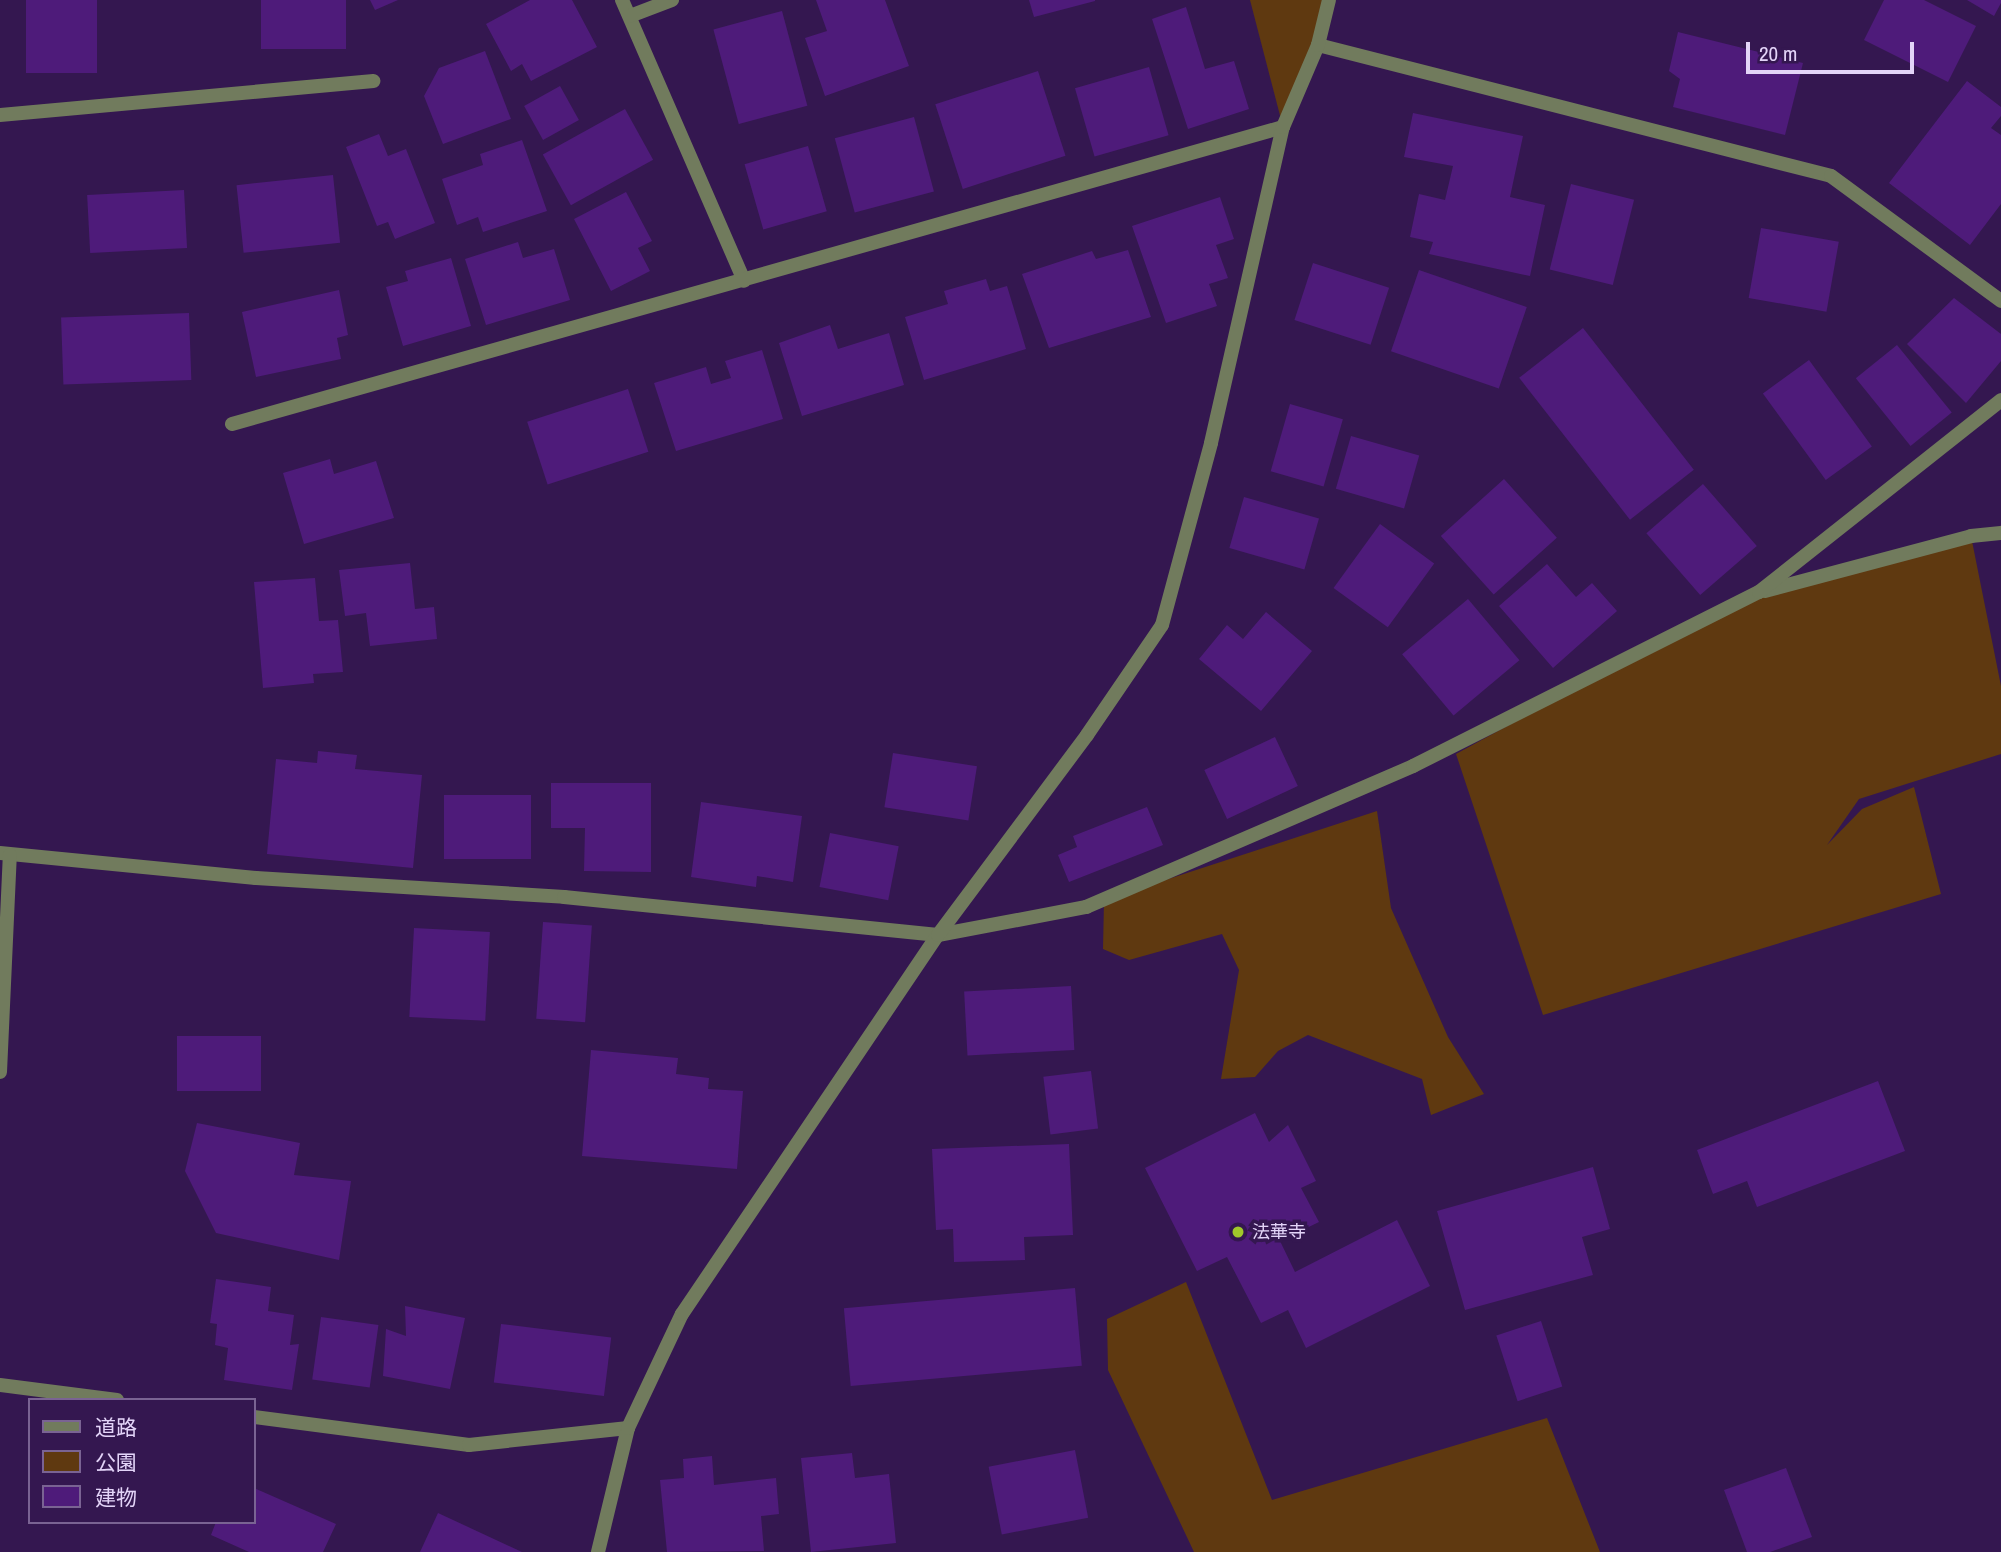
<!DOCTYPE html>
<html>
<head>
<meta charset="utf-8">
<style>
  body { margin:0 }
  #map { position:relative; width:2001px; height:1552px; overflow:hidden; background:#341750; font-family:"Archivo Narrow","Noto Sans JP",sans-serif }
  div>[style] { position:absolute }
  .green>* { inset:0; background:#5f3910 }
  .building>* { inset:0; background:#4e1b7a; transform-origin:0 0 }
  .lane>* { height:14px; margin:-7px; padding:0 7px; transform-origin:7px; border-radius:7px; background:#717b5d }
  .street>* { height:14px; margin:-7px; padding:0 7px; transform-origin:7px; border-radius:7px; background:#717b5d }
  .dots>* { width:19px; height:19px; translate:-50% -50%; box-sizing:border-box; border:4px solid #341750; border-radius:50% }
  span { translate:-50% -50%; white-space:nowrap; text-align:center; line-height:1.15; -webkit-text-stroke:7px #341750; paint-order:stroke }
  .poi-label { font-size:18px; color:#e3d4f8 }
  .left { translate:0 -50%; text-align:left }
  .legend { position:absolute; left:28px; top:1398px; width:228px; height:126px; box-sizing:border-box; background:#341750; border:2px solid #7a6393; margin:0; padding:9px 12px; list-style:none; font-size:21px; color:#e3d4f8 }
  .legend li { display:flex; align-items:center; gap:14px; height:35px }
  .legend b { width:35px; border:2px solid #7a6393 }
  .scale { position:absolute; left:1746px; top:42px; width:168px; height:32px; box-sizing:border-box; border:4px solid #e3d4f8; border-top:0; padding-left:9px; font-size:21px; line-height:24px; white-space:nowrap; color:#e3d4f8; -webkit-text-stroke:5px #341750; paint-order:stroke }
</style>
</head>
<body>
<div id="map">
  <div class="green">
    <i style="clip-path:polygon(1250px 0,1329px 0,1283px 127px)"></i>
    <i style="clip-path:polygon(1971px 536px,2001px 686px,2001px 754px,1859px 799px,1827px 845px,1862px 809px,1914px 787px,1941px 894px,1543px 1015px,1456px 754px,1720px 610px)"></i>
    <i style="clip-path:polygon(1377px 811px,1391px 908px,1448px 1037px,1484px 1094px,1431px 1115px,1422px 1079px,1308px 1035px,1278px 1051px,1255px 1077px,1221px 1079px,1239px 970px,1222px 934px,1129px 960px,1103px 949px,1104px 900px)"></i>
    <i style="clip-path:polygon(1186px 1282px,1272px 1500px,1547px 1418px,1600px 1552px,1194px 1552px,1108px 1370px,1107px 1319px)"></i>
  </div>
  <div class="building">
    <i style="left:26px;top:0;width:71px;height:73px"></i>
    <i style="left:261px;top:0;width:85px;height:49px"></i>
    <i style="clip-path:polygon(370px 0,398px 0,375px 10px)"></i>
    <i style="clip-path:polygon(530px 0,572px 0,597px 47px,531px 81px,522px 64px,511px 71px,486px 24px)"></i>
    <i style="clip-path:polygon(816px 0,885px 0,909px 66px,825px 96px,805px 38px,827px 31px)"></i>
    <i style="clip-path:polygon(1029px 0,1095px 0,1095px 1px,1034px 17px)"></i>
    <i style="clip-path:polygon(1884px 0,1924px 0,1976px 26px,1948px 82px,1864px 40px)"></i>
    <i style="clip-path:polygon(1967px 0,2001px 0,2001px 3px,1994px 16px)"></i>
    <i style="clip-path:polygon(1186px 7px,1205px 69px,1234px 61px,1249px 109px,1188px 129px,1152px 19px)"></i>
    <i style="left:782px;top:11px;width:98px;height:71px;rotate:75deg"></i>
    <i style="clip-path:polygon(1678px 32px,1803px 63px,1785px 135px,1673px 107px,1680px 79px,1669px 71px)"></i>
    <i style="clip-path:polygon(485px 51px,511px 119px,443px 144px,424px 96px,439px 68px)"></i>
    <i style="left:1149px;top:67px;width:71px;height:77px;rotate:74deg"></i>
    <i style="left:1038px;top:71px;width:89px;height:108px;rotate:72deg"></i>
    <i style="clip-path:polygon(1967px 81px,2001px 107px,2001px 116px,1991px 128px,2001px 135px,2001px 204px,1970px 245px,1889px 183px)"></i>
    <i style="left:560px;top:86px;width:39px;height:41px;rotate:61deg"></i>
    <i style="left:625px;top:109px;width:58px;height:94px;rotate:61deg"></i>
    <i style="clip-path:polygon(1413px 113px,1523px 136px,1510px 197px,1545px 205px,1530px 276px,1429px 254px,1433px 242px,1410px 237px,1419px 194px,1445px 200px,1453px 166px,1404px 157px)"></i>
    <i style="left:914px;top:117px;width:77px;height:82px;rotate:75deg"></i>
    <i style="clip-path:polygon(379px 134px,388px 156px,406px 149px,435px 223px,395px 239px,388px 222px,377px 226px,346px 147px)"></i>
    <i style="clip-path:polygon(522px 140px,547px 211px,483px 232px,478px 217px,457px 225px,442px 179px,483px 165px,480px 154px)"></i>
    <i style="left:808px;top:146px;width:68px;height:66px;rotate:74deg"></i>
    <i style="left:333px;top:175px;width:68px;height:97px;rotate:84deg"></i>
    <i style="left:1571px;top:184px;width:65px;height:88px;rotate:14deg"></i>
    <i style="left:184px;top:190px;width:58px;height:97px;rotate:87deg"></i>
    <i style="clip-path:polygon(626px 192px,652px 241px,638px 248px,650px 271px,611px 291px,574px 219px)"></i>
    <i style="clip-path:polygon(1220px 197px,1234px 239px,1216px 245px,1228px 278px,1209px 284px,1217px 306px,1166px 323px,1132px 226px)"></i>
    <i style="left:1761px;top:228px;width:79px;height:71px;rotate:10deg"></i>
    <i style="clip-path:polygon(518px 242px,523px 258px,554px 249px,570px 300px,486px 325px,465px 259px)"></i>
    <i style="clip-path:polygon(1128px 250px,1151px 317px,1049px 348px,1022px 274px,1092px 251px,1096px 259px)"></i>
    <i style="clip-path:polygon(451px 258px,471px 326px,403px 346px,386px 287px,408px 281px,405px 271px)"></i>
    <i style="left:1313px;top:263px;width:80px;height:60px;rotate:18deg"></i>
    <i style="left:1419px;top:270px;width:114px;height:86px;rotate:19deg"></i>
    <i style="clip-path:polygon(986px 279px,990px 291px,1007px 286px,1026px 349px,924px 380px,905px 317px,948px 304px,944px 291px)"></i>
    <i style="clip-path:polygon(339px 290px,348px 335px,337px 338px,341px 359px,256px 377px,242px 312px)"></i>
    <i style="clip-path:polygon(1954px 298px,2001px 334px,2001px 361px,1966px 403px,1907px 344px)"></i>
    <i style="left:189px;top:313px;width:67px;height:128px;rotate:88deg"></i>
    <i style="clip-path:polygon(830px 325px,838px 349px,889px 333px,904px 385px,802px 416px,779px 343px)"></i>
    <i style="left:1583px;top:328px;width:180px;height:81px;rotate:52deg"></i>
    <i style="left:1897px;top:345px;width:87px;height:53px;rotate:51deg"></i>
    <i style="clip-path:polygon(762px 350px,783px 419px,676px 451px,654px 383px,706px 367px,711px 384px,731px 378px,725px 361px)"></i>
    <i style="left:1809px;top:360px;width:107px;height:57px;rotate:54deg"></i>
    <i style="left:628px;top:389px;width:66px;height:106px;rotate:72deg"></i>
    <i style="left:1290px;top:404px;width:55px;height:70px;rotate:16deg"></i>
    <i style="left:1351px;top:436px;width:71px;height:55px;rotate:16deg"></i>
    <i style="clip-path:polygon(330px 459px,334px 474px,376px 461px,394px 518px,304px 544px,283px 473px)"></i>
    <i style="left:1504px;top:479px;width:79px;height:85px;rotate:48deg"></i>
    <i style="left:1703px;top:484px;width:82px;height:75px;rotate:49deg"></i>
    <i style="left:1244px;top:497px;width:78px;height:53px;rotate:16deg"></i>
    <i style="left:1380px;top:524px;width:67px;height:79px;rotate:36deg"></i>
    <i style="clip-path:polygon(410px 563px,415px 609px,434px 607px,437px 639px,370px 646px,366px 613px,345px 616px,339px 570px)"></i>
    <i style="clip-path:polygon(1547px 564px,1576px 597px,1592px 583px,1617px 611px,1553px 668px,1499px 606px)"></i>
    <i style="clip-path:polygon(315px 578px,319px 621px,338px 620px,343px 672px,313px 674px,314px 683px,263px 688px,254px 582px)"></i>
    <i style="left:1468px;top:599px;width:80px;height:86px;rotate:50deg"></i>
    <i style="clip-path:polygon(1266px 612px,1312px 651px,1261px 711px,1199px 659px,1227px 625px,1243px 639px)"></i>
    <i style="left:1275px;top:737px;width:54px;height:78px;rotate:65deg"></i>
    <i style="clip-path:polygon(318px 751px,357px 755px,355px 769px,422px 775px,413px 868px,267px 854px,276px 759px,317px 763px)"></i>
    <i style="left:893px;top:753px;width:85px;height:55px;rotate:9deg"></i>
    <i style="clip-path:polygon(551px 783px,651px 783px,651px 872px,584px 871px,585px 828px,551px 828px)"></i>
    <i style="left:531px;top:795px;width:64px;height:87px;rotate:90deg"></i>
    <i style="clip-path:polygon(701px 802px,802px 816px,793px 882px,757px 876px,756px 887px,691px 877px)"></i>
    <i style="clip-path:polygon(1147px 807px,1163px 845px,1069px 882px,1058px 855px,1077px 847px,1073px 836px)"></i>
    <i style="left:830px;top:833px;width:70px;height:55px;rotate:11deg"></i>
    <i style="left:543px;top:922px;width:49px;height:97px;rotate:4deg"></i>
    <i style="left:414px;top:928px;width:76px;height:89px;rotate:3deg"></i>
    <i style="left:1071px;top:986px;width:64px;height:107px;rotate:87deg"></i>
    <i style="left:261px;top:1036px;width:55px;height:84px;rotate:90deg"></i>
    <i style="clip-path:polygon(591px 1050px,678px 1058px,676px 1074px,709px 1078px,708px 1089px,743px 1091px,737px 1169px,582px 1156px)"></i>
    <i style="left:1091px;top:1071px;width:58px;height:48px;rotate:83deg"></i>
    <i style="clip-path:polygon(1878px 1081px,1905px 1151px,1757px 1207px,1747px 1181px,1713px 1194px,1697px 1150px)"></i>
    <i style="clip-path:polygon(1255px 1113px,1269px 1142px,1288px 1125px,1316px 1181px,1301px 1188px,1319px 1222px,1280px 1241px,1295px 1272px,1397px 1220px,1430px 1286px,1306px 1348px,1288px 1310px,1261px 1323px,1227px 1257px,1197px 1271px,1145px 1168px)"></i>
    <i style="clip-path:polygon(197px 1123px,300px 1143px,294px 1175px,351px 1181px,339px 1260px,216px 1233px,185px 1171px)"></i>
    <i style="clip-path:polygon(1069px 1144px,1073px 1235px,1024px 1237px,1025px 1260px,954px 1262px,953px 1229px,936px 1230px,932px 1149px)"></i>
    <i style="clip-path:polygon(1593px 1167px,1610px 1229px,1582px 1237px,1593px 1275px,1465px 1310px,1437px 1211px)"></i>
    <i style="clip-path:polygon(216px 1279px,271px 1287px,268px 1311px,294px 1315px,290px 1345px,299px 1344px,292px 1390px,224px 1380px,228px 1348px,215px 1345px,217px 1324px,210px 1323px)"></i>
    <i style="left:1075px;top:1288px;width:78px;height:232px;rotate:85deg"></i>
    <i style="clip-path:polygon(405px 1306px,465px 1318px,450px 1389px,383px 1376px,386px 1329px,406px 1336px)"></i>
    <i style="left:321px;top:1317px;width:58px;height:63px;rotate:8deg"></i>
    <i style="left:1541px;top:1321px;width:69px;height:47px;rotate:72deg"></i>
    <i style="left:501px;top:1324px;width:111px;height:59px;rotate:7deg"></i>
    <i style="left:1075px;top:1450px;width:69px;height:88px;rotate:79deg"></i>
    <i style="clip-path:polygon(852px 1453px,855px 1478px,889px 1474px,896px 1543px,811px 1552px,801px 1458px)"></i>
    <i style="clip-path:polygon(712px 1456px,714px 1485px,776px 1478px,779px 1514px,761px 1516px,764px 1551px,667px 1552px,660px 1480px,684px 1478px,683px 1459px)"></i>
    <i style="clip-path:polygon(1786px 1468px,1812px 1537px,1770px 1552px,1747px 1552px,1724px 1490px)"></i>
    <i style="clip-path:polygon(254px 1488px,336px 1524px,323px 1552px,249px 1552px,211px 1535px,216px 1522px,254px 1522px)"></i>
    <i style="clip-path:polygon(438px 1513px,522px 1552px,420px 1552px)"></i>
  </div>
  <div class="lane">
    <i style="left:1318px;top:45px;width:529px;rotate:14.32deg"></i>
    <i style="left:1831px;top:176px;width:211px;rotate:36.3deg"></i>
  </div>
  <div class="street">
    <i style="left:622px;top:0;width:306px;rotate:66.5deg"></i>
    <i style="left:630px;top:16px;width:45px;rotate:-20.9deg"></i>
    <i style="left:0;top:115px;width:375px;rotate:-5.2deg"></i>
    <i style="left:232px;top:424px;width:1092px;rotate:-15.78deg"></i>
    <i style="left:1765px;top:591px;width:213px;rotate:-14.9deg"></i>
    <i style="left:1971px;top:536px;width:30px;rotate:-6deg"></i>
    <i style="left:0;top:853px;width:257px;rotate:5.6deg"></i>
    <i style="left:256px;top:878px;width:309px;rotate:3.5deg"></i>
    <i style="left:564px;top:897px;width:376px;rotate:5.8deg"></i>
    <i style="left:938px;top:935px;width:151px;rotate:-10.7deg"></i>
    <i style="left:1086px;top:907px;width:356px;rotate:-23.3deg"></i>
    <i style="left:1413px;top:766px;width:387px;rotate:-26.7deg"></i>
    <i style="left:1759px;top:592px;width:309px;rotate:-38.4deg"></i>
    <i style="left:0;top:1072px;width:217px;rotate:-87.4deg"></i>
    <i style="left:0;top:1385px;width:118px;rotate:7.3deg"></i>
    <i style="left:254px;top:1417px;width:217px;rotate:7.4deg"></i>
    <i style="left:469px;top:1445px;width:160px;rotate:-6.1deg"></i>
    <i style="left:598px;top:1552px;width:128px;rotate:-76.4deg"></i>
    <i style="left:628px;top:1428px;width:126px;rotate:-64.7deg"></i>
    <i style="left:682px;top:1314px;width:457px;rotate:-56deg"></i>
    <i style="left:938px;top:935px;width:249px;rotate:-53.3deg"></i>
    <i style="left:1087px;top:735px;width:133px;rotate:-55.7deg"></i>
    <i style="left:1162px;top:625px;width:188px;rotate:-74.9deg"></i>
    <i style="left:1211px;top:443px;width:324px;rotate:-77.2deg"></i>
    <i style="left:1283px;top:127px;width:89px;rotate:-66.9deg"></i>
    <i style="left:1318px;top:45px;width:46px;rotate:-76.3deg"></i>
  </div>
  <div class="dots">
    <i style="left:1238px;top:1232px;background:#a0c92b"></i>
  </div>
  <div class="poi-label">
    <span class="left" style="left:1252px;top:1232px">法華寺</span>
  </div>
  <ul class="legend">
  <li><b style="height:9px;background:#717b5d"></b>道路</li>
  <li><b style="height:19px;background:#5f3910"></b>公園</li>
  <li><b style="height:19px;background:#4e1b7a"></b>建物</li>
  </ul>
  <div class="scale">20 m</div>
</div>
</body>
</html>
